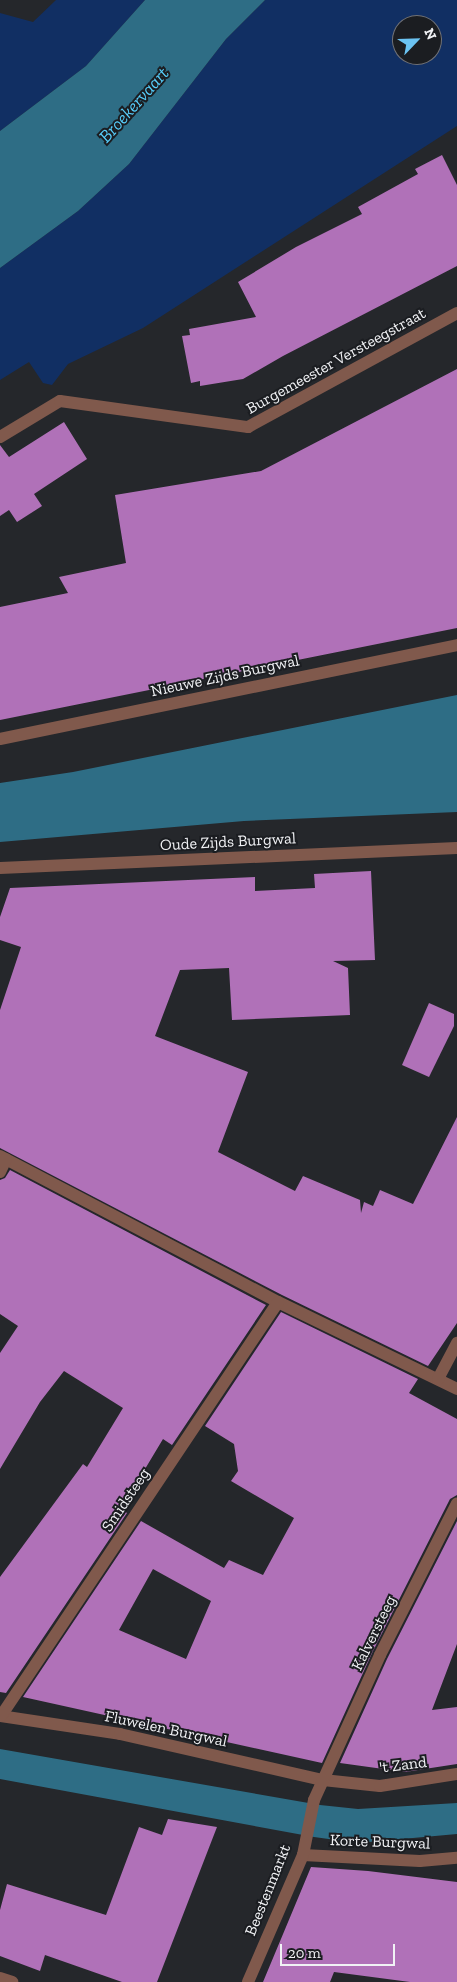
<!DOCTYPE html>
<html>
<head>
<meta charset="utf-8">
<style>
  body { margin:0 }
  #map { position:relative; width:457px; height:1982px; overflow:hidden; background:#25272b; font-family:"Zilla Slab",serif }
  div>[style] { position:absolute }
  .green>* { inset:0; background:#112f63 }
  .water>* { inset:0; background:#2e6d85 }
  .building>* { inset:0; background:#b071b8 }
  .minor>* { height:12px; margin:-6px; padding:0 6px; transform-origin:6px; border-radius:6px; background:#80594c }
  span { translate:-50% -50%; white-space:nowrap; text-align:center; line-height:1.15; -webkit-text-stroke:4px #1b1d21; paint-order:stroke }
  .street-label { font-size:16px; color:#f1f2f5 }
  .water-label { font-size:18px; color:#57cffc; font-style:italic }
  .north { position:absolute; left:392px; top:15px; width:50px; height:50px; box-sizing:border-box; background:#1b1d21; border:1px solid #717276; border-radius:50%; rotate:66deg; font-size:14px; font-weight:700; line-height:20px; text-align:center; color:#f1f2f5 }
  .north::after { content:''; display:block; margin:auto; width:18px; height:22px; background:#6bc3f2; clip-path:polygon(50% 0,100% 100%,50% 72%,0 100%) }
  .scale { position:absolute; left:280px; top:1944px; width:115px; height:22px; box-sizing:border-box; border:2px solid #f1f2f5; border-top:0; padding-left:6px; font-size:15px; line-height:18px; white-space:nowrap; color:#f1f2f5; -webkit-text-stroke:4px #1b1d21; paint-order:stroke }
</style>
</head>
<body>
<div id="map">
  <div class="green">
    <i style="clip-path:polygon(56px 0,145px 0,86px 66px,0 131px,0 13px,33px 22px)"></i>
    <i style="clip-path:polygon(evenodd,265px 0,457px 0,457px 126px,143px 328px,68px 364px,52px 385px,43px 383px,29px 362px,0 380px,0 268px,78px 211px,129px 164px,226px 39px,265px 0,402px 25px,432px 25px,432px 55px,402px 55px,402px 25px)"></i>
  </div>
  <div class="water">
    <i style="clip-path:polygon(145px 0,265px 0,226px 39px,129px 164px,78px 211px,0 268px,0 131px,86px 66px)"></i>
    <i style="clip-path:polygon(457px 695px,457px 812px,244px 821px,0 842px,0 783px,73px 772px)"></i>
    <i style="clip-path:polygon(0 1749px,320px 1805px,358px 1809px,457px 1803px,457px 1834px,358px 1843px,314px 1837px,0 1779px)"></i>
  </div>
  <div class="building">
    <i style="clip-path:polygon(442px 155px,457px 185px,457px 266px,283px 356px,243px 379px,200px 386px,200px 381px,191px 383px,182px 336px,190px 335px,189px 329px,256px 317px,238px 282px,296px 247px,362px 214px,358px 207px,418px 174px,415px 169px)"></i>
    <i style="clip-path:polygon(457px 369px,457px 628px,0 720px,0 607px,68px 593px,59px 577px,126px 563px,115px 495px,261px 471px)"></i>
    <i style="clip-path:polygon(64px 422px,87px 459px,34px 494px,42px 506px,17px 522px,9px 510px,0 516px,0 445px,9px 457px)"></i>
    <i style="clip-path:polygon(371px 871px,375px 960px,333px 961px,348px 968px,350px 1015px,232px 1020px,229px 968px,180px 970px,155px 1036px,248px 1072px,218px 1152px,295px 1191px,303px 1176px,360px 1200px,361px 1213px,364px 1202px,373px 1206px,380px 1190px,413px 1204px,457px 1117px,457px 1323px,428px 1366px,282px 1295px,0 1148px,0 1010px,21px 947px,0 940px,0 917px,10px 888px,255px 877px,255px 891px,315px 888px,314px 874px)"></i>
    <i style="clip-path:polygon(429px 1003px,454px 1014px,454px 1026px,429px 1077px,402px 1065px)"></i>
    <i style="clip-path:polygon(10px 1170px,266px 1305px,172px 1445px,163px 1439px,121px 1509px,127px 1513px,6px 1693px,0 1692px,0 1577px,83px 1464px,87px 1467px,123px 1408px,64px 1371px,40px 1402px,0 1469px,0 1353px,18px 1326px,0 1314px,0 1180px,5px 1178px)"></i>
    <i style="clip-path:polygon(evenodd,281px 1312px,418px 1379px,409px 1393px,457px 1419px,457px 1495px,450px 1499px,373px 1651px,322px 1763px,23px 1697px,141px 1521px,224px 1568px,229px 1560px,263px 1575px,294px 1518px,231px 1481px,238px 1471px,234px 1444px,205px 1426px,281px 1312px,153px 1569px,211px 1601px,186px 1659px,119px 1630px,153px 1569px)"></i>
    <i style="clip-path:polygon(457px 1521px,457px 1644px,432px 1710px,457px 1707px,457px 1764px,405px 1772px,340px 1763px,387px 1659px)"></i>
    <i style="clip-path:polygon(168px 1819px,217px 1827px,157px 1982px,122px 1982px,45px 1955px,40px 1971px,0 1956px,0 1910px,7px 1884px,106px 1915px,139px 1827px,162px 1835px)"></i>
    <i style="clip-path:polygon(311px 1867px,368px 1871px,457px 1882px,457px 1982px,410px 1982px,334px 1972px,330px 1982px,263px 1982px)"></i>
  </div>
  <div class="minor">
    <i style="left:0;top:437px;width:70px;rotate:-31deg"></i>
    <i style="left:60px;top:401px;width:190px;rotate:7.9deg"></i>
    <i style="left:248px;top:427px;width:238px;rotate:-28.6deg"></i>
    <i style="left:0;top:739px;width:467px;rotate:-11.6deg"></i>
    <i style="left:0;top:868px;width:457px;rotate:-2.5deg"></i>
    <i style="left:0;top:1156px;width:314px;rotate:27.7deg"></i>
    <i style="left:278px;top:1302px;width:199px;rotate:25.9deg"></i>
    <i style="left:0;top:1172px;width:14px;rotate:-65deg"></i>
    <i style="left:438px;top:1379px;width:41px;rotate:-62.2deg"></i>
    <i style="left:0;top:1716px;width:121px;rotate:8.5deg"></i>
    <i style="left:120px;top:1734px;width:208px;rotate:12.8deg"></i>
    <i style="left:323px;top:1780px;width:57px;rotate:6deg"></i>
    <i style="left:380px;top:1786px;width:78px;rotate:-8.9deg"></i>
    <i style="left:1px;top:1716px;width:498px;rotate:-56.2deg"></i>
    <i style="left:303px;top:1855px;width:117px;rotate:2.9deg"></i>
    <i style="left:420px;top:1861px;width:37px;rotate:-5deg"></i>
    <i style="left:0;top:1978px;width:13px;rotate:18deg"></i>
    <i style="left:248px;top:1982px;width:138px;rotate:-66.6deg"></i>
    <i style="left:303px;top:1855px;width:56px;rotate:-78.7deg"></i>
    <i style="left:314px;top:1800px;width:159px;rotate:-65.5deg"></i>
    <i style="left:380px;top:1655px;width:170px;rotate:-63.1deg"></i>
  </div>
  <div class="street-label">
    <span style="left:336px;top:361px;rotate:-29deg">Burgemeester Versteegstraat</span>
    <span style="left:225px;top:676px;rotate:-12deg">Nieuwe Zijds Burgwal</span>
    <span style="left:228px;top:842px;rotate:-3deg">Oude Zijds Burgwal</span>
    <span style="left:126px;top:1500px;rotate:-56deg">Smidsteeg</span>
    <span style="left:374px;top:1633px;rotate:-64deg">Kalversteeg</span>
    <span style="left:166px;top:1729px;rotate:12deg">Fluwelen Burgwal</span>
    <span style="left:403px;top:1765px;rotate:-7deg">'t Zand</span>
    <span style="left:380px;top:1842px;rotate:2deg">Korte Burgwal</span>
    <span style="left:268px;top:1890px;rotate:-68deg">Beestenmarkt</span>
  </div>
  <div class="water-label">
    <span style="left:134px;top:105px;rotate:-48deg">Broekervaart</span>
  </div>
  <div class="north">N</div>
  <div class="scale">20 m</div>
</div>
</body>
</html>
